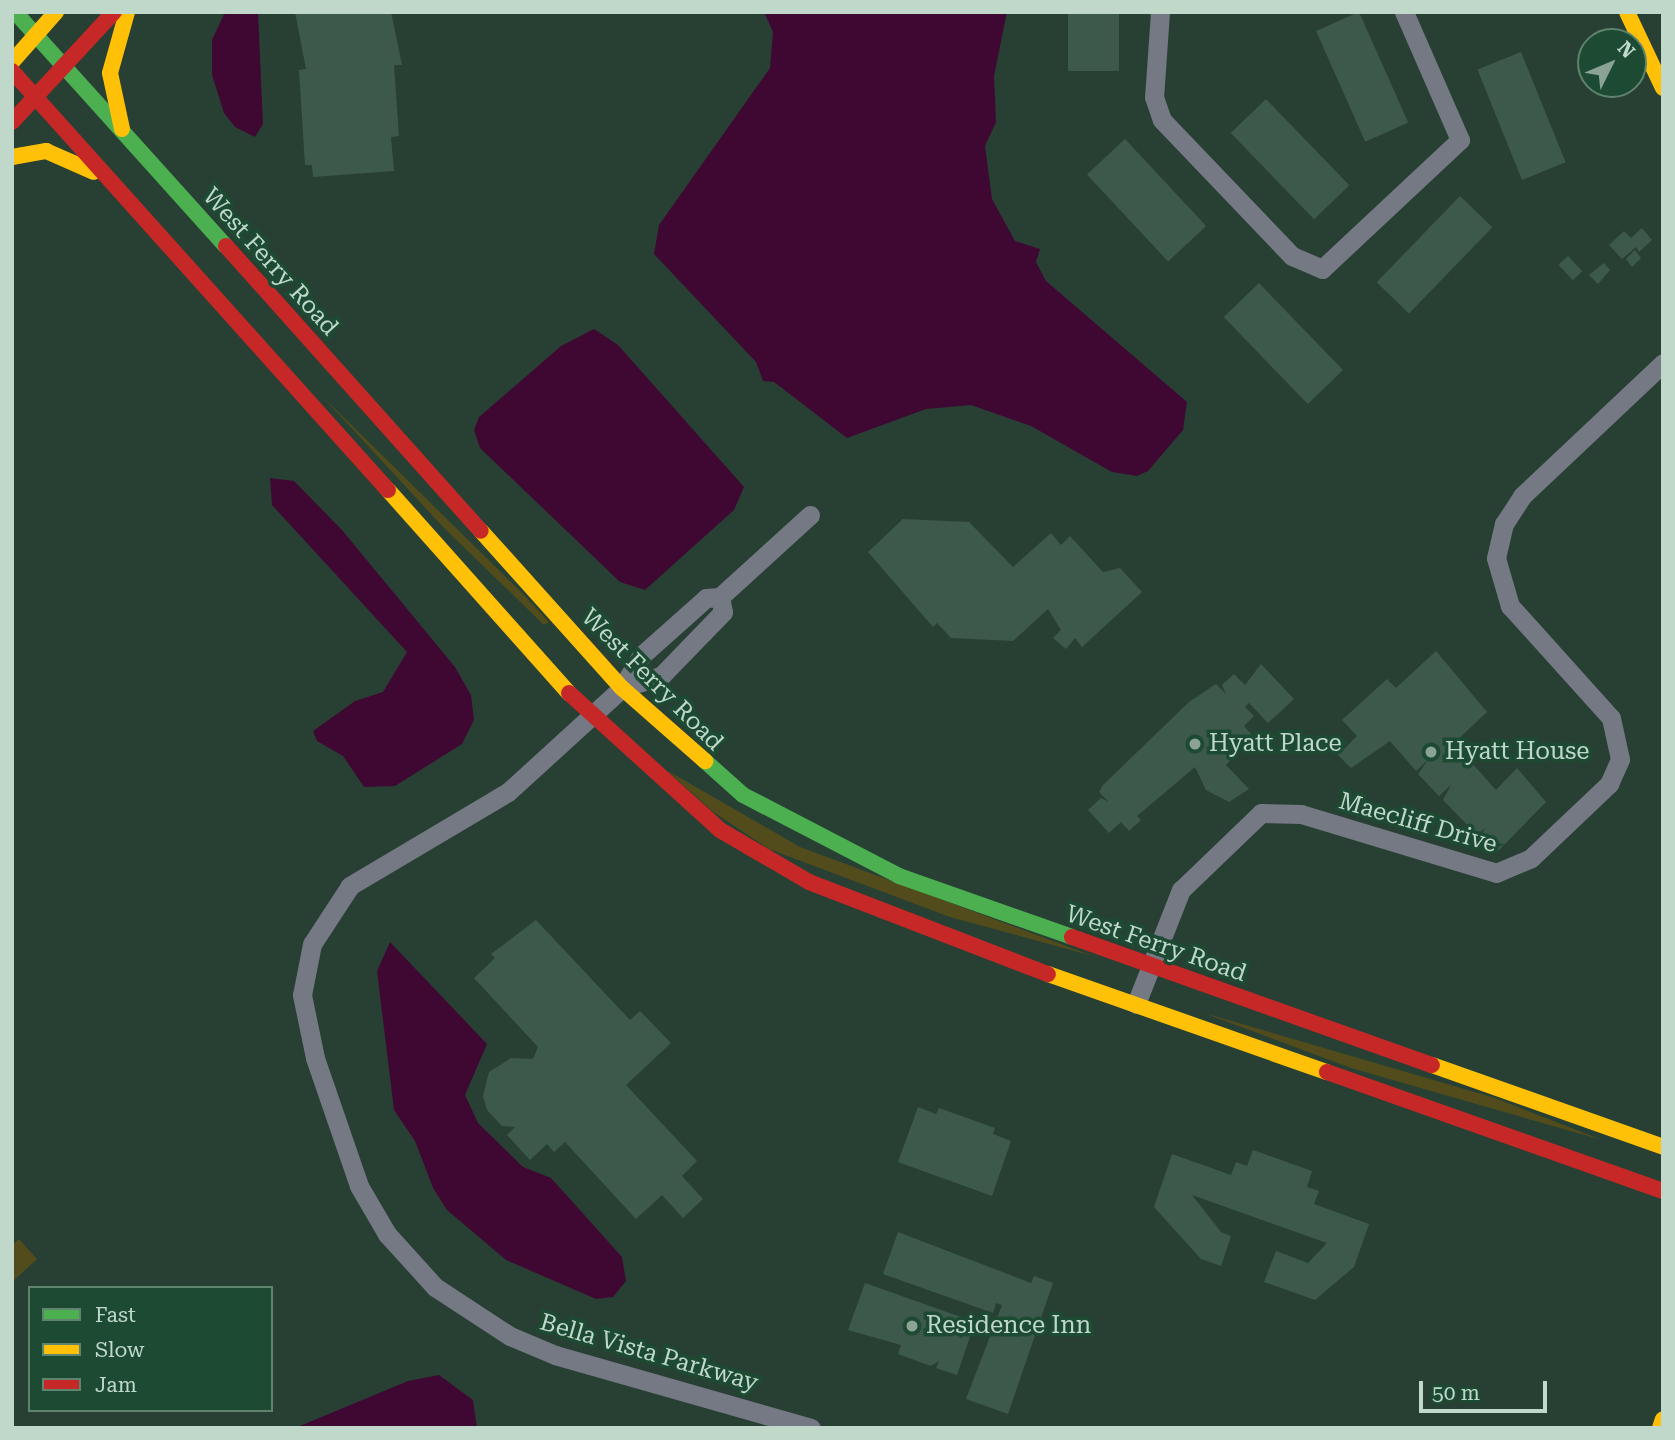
<!DOCTYPE html>
<html>
<head>
<meta charset="utf-8">
<style>
  body { margin:0 }
  #map { position:relative; width:1675px; height:1440px; overflow:hidden; background:#284033; font-family:"Roboto Serif",serif }
  div>[style] { position:absolute }
  .green>* { inset:0; background:#524c1d }
  .water>* { inset:0; background:#3e0833 }
  .building>* { inset:0; background:#3d594b; transform-origin:0 0 }
  .street>* { height:19px; margin:-9.5px; padding:0 9.5px; transform-origin:9.5px; border-radius:9.5px; background:#747983 }
  .fast>* { height:16px; margin:-8px; padding:0 8px; transform-origin:8px; border-radius:8px; background:#4caf50 }
  .slow>* { height:16px; margin:-8px; padding:0 8px; transform-origin:8px; border-radius:8px; background:#ffc107 }
  .jam>* { height:16px; margin:-8px; padding:0 8px; transform-origin:8px; border-radius:8px; background:#c62828 }
  .dots>* { width:19px; height:19px; translate:-50% -50%; box-sizing:border-box; border:4px solid #1d4a33; border-radius:50% }
  span { translate:-50% -50%; white-space:nowrap; text-align:center; line-height:1.15; -webkit-text-stroke:7px #1d4a33; paint-order:stroke }
  .street-label { font-size:24px; color:#c0d8c9 }
  .poi-label { font-size:24px; color:#c0d8c9 }
  .left { translate:0 -50%; text-align:left }
  .frame { position:absolute; inset:0; border:14px solid #c0d8c9; pointer-events:none }
  .legend { position:absolute; left:28px; top:1286px; width:245px; height:126px; box-sizing:border-box; background:#1d4a33; border:2px solid #5e836f; margin:0; padding:9px 12px; list-style:none; font-size:21px; color:#c0d8c9 }
  .legend li { display:flex; align-items:center; gap:14px; height:35px }
  .legend b { width:35px; border:2px solid #5e836f }
  .north { position:absolute; left:1577px; top:28px; width:70px; height:70px; box-sizing:border-box; background:#1d4a33; border:2px solid #5e836f; border-radius:50%; rotate:47deg; font-size:19px; font-weight:700; line-height:28px; text-align:center; color:#c0d8c9 }
  .north::after { content:''; display:block; margin:auto; width:24px; height:32px; background:#8ba394; clip-path:polygon(50% 0,100% 100%,50% 72%,0 100%) }
  .scale { position:absolute; left:1419px; top:1381px; width:128px; height:32px; box-sizing:border-box; border:4px solid #c0d8c9; border-top:0; padding-left:9px; font-size:21px; line-height:24px; white-space:nowrap; color:#c0d8c9; -webkit-text-stroke:5px #1d4a33; paint-order:stroke }
</style>
</head>
<body>
<div id="map">
  <div class="green">
    <i style="clip-path:polygon(322px 396px,521px 592px,549px 622px,544px 625px,444px 528px)"></i>
    <i style="clip-path:polygon(668px 771px,800px 847px,1093px 956px,950px 917px,769px 849px,712px 811px)"></i>
    <i style="clip-path:polygon(1204px 1013px,1495px 1098px,1602px 1140px,1351px 1068px)"></i>
    <i style="clip-path:polygon(19px 1239px,37px 1259px,12px 1282px,12px 1245px)"></i>
  </div>
  <div class="water">
    <i style="clip-path:polygon(225px 12px,258px 12px,263px 124px,255px 137px,235px 127px,224px 113px,212px 75px,212px 40px)"></i>
    <i style="clip-path:polygon(764px 12px,1007px 12px,994px 76px,996px 122px,985px 146px,992px 199px,1015px 241px,1040px 249px,1036px 262px,1046px 281px,1187px 402px,1183px 430px,1148px 471px,1137px 476px,1112px 472px,1031px 426px,971px 405px,926px 409px,847px 438px,774px 382px,763px 381px,756px 362px,654px 254px,659px 225px,770px 68px,773px 32px)"></i>
    <i style="clip-path:polygon(594px 329px,618px 345px,744px 487px,734px 510px,645px 590px,620px 582px,480px 448px,474px 430px,479px 417px,561px 346px)"></i>
    <i style="clip-path:polygon(270px 478px,294px 481px,342px 530px,455px 667px,471px 695px,474px 720px,462px 744px,395px 786px,364px 787px,343px 756px,317px 741px,313px 731px,355px 701px,383px 692px,407px 652px,272px 505px)"></i>
    <i style="clip-path:polygon(390px 942px,487px 1044px,465px 1095px,478px 1123px,523px 1167px,551px 1178px,622px 1257px,626px 1281px,613px 1297px,596px 1299px,506px 1260px,447px 1210px,433px 1188px,415px 1141px,394px 1110px,377px 971px)"></i>
    <i style="clip-path:polygon(439px 1375px,473px 1400px,477px 1428px,295px 1428px,408px 1381px)"></i>
  </div>
  <div class="building">
    <i style="clip-path:polygon(295px 12px,391px 12px,402px 65px,394px 65px,399px 136px,391px 137px,394px 171px,313px 177px,312px 165px,305px 165px,299px 70px,306px 69px)"></i>
    <i style="left:1068px;top:12px;width:51px;height:59px"></i>
    <i style="left:1359px;top:12px;width:121px;height:47px;rotate:66deg"></i>
    <i style="left:1521px;top:52px;width:119px;height:47px;rotate:68deg"></i>
    <i style="left:1266px;top:99px;width:120px;height:49px;rotate:46deg"></i>
    <i style="left:1125px;top:139px;width:119px;height:52px;rotate:47deg"></i>
    <i style="left:1460px;top:196px;width:45px;height:120px;rotate:44deg"></i>
    <i style="clip-path:polygon(1642px 228px,1652px 240px,1639px 252px,1636px 247px,1622px 259px,1609px 245px,1624px 231px,1631px 238px)"></i>
    <i style="clip-path:polygon(1635px 250px,1641px 258px,1632px 267px,1626px 259px)"></i>
    <i style="left:1568px;top:256px;width:21px;height:13px;rotate:47deg"></i>
    <i style="clip-path:polygon(1604px 263px,1610px 270px,1598px 284px,1589px 275px)"></i>
    <i style="left:1259px;top:283px;width:121px;height:49px;rotate:46deg"></i>
    <i style="clip-path:polygon(903px 519px,969px 522px,1013px 567px,1051px 533px,1061px 545px,1070px 536px,1103px 572px,1120px 568px,1142px 592px,1082px 647px,1075px 638px,1066px 649px,1053px 638px,1061px 630px,1048px 609px,1013px 641px,951px 638px,937px 623px,933px 627px,868px 552px)"></i>
    <i style="clip-path:polygon(1436px 651px,1487px 712px,1454px 743px,1496px 790px,1517px 768px,1546px 802px,1497px 852px,1481px 836px,1485px 828px,1477px 835px,1443px 800px,1451px 785px,1439px 796px,1418px 774px,1428px 760px,1416px 771px,1390px 741px,1351px 768px,1338px 755px,1357px 736px,1342px 720px,1387px 679px,1396px 688px)"></i>
    <i style="clip-path:polygon(1261px 664px,1294px 699px,1268px 723px,1249px 703px,1245px 707px,1254px 716px,1244px 726px,1253px 736px,1226px 765px,1249px 789px,1229px 802px,1206px 790px,1195px 767px,1137px 816px,1141px 820px,1129px 831px,1121px 822px,1109px 833px,1088px 810px,1101px 798px,1109px 802px,1099px 792px,1103px 785px,1189px 702px,1216px 684px,1226px 694px,1222px 685px,1234px 674px,1245px 685px)"></i>
    <i style="clip-path:polygon(536px 920px,630px 1020px,640px 1011px,671px 1043px,626px 1085px,697px 1161px,682px 1176px,703px 1199px,683px 1218px,662px 1195px,636px 1219px,565px 1142px,554px 1152px,547px 1144px,530px 1160px,507px 1135px,515px 1127px,502px 1126px,487px 1110px,483px 1096px,489px 1072px,511px 1058px,533px 1059px,538px 1047px,474px 978px,495px 958px,491px 954px)"></i>
    <i style="clip-path:polygon(918px 1107px,936px 1114px,939px 1108px,995px 1128px,993px 1134px,1011px 1141px,992px 1196px,898px 1162px)"></i>
    <i style="clip-path:polygon(1253px 1150px,1312px 1171px,1307px 1187px,1319px 1191px,1314px 1204px,1369px 1224px,1354px 1267px,1315px 1300px,1264px 1282px,1276px 1251px,1308px 1263px,1327px 1243px,1192px 1195px,1221px 1232px,1231px 1236px,1221px 1266px,1201px 1259px,1154px 1207px,1172px 1154px,1231px 1175px,1236px 1162px,1247px 1166px)"></i>
    <i style="clip-path:polygon(898px 1232px,1031px 1283px,1034px 1276px,1053px 1283px,1008px 1414px,966px 1399px,1002px 1305px,996px 1303px,993px 1313px,883px 1274px)"></i>
    <i style="clip-path:polygon(865px 1283px,975px 1322px,957px 1375px,936px 1368px,939px 1361px,931px 1366px,898px 1354px,901px 1345px,848px 1330px)"></i>
  </div>
  <div class="street">
    <i style="left:1160px;top:12px;width:85px;rotate:94deg"></i>
    <i style="left:1154px;top:97px;width:24px;rotate:71deg"></i>
    <i style="left:1162px;top:120px;width:188px;rotate:46.3deg"></i>
    <i style="left:1292px;top:256px;width:33px;rotate:23deg"></i>
    <i style="left:1322px;top:269px;width:189px;rotate:-43.1deg"></i>
    <i style="left:1460px;top:140px;width:140px;rotate:-113.6deg"></i>
    <i style="left:810px;top:515px;width:122px;rotate:137.7deg"></i>
    <i style="left:720px;top:597px;width:14px;rotate:176deg"></i>
    <i style="left:706px;top:598px;width:87px;rotate:138.3deg"></i>
    <i style="left:641px;top:656px;width:37px;rotate:121deg"></i>
    <i style="left:622px;top:688px;width:154px;rotate:137.6deg"></i>
    <i style="left:508px;top:792px;width:184px;rotate:149.3deg"></i>
    <i style="left:350px;top:886px;width:69px;rotate:123.2deg"></i>
    <i style="left:312px;top:944px;width:52px;rotate:101.1deg"></i>
    <i style="left:302px;top:995px;width:64px;rotate:78.3deg"></i>
    <i style="left:315px;top:1058px;width:135px;rotate:71deg"></i>
    <i style="left:359px;top:1186px;width:56px;rotate:59.7deg"></i>
    <i style="left:387px;top:1234px;width:72px;rotate:47.8deg"></i>
    <i style="left:435px;top:1287px;width:90px;rotate:33.2deg"></i>
    <i style="left:510px;top:1336px;width:49px;rotate:22.9deg"></i>
    <i style="left:555px;top:1355px;width:266px;rotate:15.9deg"></i>
    <i style="left:622px;top:688px;width:41px;rotate:-17.1deg"></i>
    <i style="left:661px;top:676px;width:89px;rotate:-45.9deg"></i>
    <i style="left:723px;top:612px;width:15px;rotate:-101deg"></i>
    <i style="left:1136px;top:1004px;width:123px;rotate:-68.5deg"></i>
    <i style="left:1181px;top:890px;width:111px;rotate:-43.9deg"></i>
    <i style="left:1261px;top:813px;width:40px;rotate:1.4deg"></i>
    <i style="left:1301px;top:814px;width:204px;rotate:16.8deg"></i>
    <i style="left:1496px;top:873px;width:38px;rotate:-23deg"></i>
    <i style="left:1531px;top:858px;width:108px;rotate:-43.5deg"></i>
    <i style="left:1609px;top:784px;width:27px;rotate:-66deg"></i>
    <i style="left:1620px;top:759px;width:42px;rotate:-102.4deg"></i>
    <i style="left:1611px;top:718px;width:151px;rotate:-132deg"></i>
    <i style="left:1510px;top:606px;width:50px;rotate:-106.3deg"></i>
    <i style="left:1496px;top:558px;width:35px;rotate:-77deg"></i>
    <i style="left:1504px;top:524px;width:33px;rotate:-57deg"></i>
    <i style="left:1522px;top:496px;width:194px;rotate:-43.3deg"></i>
  </div>
  <div class="fast">
    <i style="left:15px;top:12px;width:315px;rotate:48deg"></i>
    <i style="left:705px;top:761px;width:51px;rotate:41.8deg"></i>
    <i style="left:743px;top:795px;width:176px;rotate:27.4deg"></i>
    <i style="left:899px;top:876px;width:183px;rotate:19.4deg"></i>
  </div>
  <div class="slow">
    <i style="left:1627px;top:12px;width:84px;rotate:64.7deg"></i>
    <i style="left:12px;top:62px;width:67px;rotate:-48.7deg"></i>
    <i style="left:122px;top:129px;width:57px;rotate:-102.1deg"></i>
    <i style="left:110px;top:73px;width:63px;rotate:-74.4deg"></i>
    <i style="left:12px;top:157px;width:35px;rotate:-10deg"></i>
    <i style="left:46px;top:151px;width:52px;rotate:23.6deg"></i>
    <i style="left:388px;top:490px;width:272px;rotate:48.3deg"></i>
    <i style="left:481px;top:531px;width:211px;rotate:48.1deg"></i>
    <i style="left:622px;top:688px;width:111px;rotate:41.3deg"></i>
    <i style="left:1048px;top:974px;width:296px;rotate:19.4deg"></i>
    <i style="left:1432px;top:1065px;width:245px;rotate:19.5deg"></i>
    <i style="left:1660px;top:1428px;width:9px;rotate:-72deg"></i>
  </div>
  <div class="jam">
    <i style="left:12px;top:71px;width:563px;rotate:48.1deg"></i>
    <i style="left:12px;top:122px;width:150px;rotate:-47.2deg"></i>
    <i style="left:226px;top:246px;width:382px;rotate:48.2deg"></i>
    <i style="left:569px;top:693px;width:204px;rotate:42.2deg"></i>
    <i style="left:720px;top:830px;width:103px;rotate:30.3deg"></i>
    <i style="left:809px;top:882px;width:256px;rotate:21.1deg"></i>
    <i style="left:1072px;top:937px;width:382px;rotate:19.6deg"></i>
    <i style="left:1327px;top:1072px;width:356px;rotate:19.5deg"></i>
  </div>
  <div class="dots">
    <i style="left:1195px;top:744px;background:#8ba394"></i>
    <i style="left:1431px;top:752px;background:#8ba394"></i>
    <i style="left:912px;top:1326px;background:#8ba394"></i>
  </div>
  <div class="street-label">
    <span style="left:270px;top:262px;rotate:48deg">West Ferry Road</span>
    <span style="left:652px;top:680px;rotate:45deg">West Ferry Road</span>
    <span style="left:1418px;top:823px;rotate:16deg">Maecliff Drive</span>
    <span style="left:1156px;top:944px;rotate:19deg">West Ferry Road</span>
    <span style="left:649px;top:1353px;rotate:16deg">Bella Vista Parkway</span>
  </div>
  <div class="poi-label">
    <span class="left" style="left:1209px;top:744px">Hyatt Place</span>
    <span class="left" style="left:1445px;top:752px">Hyatt House</span>
    <span class="left" style="left:926px;top:1326px">Residence Inn</span>
  </div>
  <div class="frame"></div>
  <ul class="legend">
  <li><b style="height:9px;background:#4caf50"></b>Fast</li>
  <li><b style="height:9px;background:#ffc107"></b>Slow</li>
  <li><b style="height:9px;background:#c62828"></b>Jam</li>
  </ul>
  <div class="north">N</div>
  <div class="scale">50 m</div>
</div>
</body>
</html>
